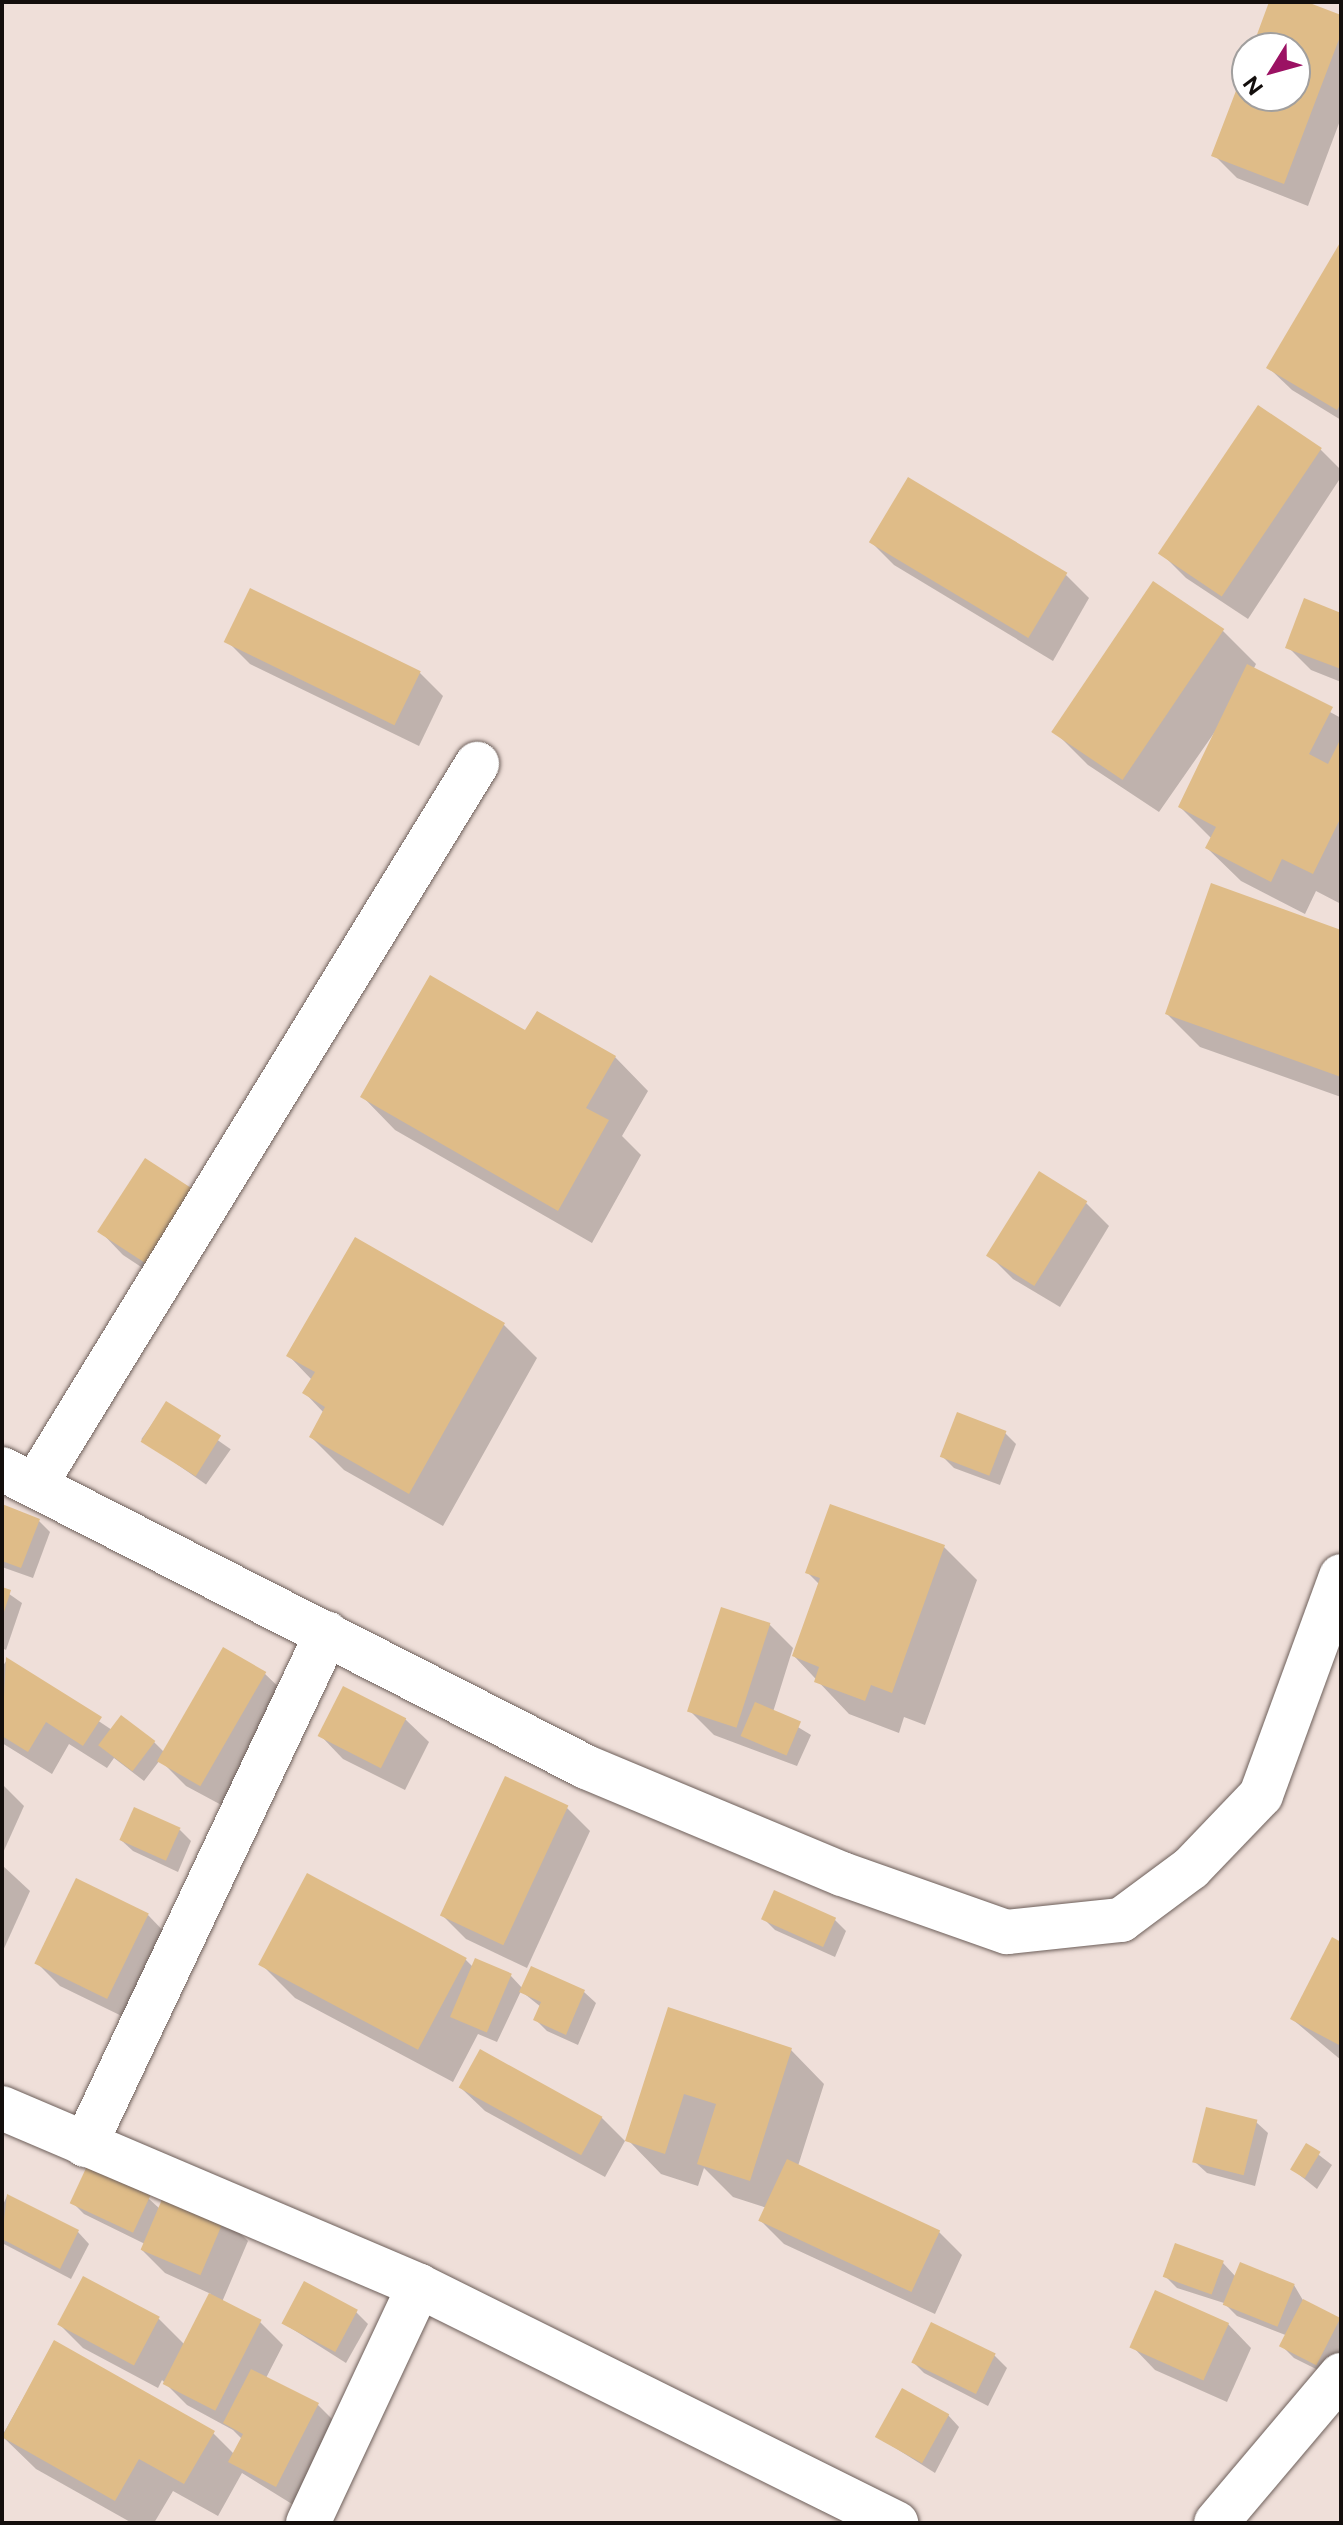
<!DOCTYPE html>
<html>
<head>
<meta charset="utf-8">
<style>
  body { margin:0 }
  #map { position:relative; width:1343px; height:2525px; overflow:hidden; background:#efdfd9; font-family:Figtree,sans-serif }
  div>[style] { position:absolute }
  .shadow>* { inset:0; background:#0003; transform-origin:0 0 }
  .building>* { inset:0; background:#dfbc88; transform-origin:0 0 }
  .roads { filter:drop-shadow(0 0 2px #6d5f5a) drop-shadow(0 0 2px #6d5f5a) }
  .minor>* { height:44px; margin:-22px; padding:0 22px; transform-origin:22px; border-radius:22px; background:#fff }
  span { translate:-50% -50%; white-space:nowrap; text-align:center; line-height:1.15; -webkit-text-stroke:7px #fff; paint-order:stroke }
  .frame { position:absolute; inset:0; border:4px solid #130e0c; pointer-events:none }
  .north { position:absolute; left:1231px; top:32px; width:80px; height:80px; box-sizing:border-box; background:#fff; border:2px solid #a19f9e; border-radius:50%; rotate:233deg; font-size:22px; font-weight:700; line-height:32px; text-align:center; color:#130e0c }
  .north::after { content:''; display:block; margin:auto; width:28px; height:36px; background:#9b1263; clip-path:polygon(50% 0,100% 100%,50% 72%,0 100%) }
</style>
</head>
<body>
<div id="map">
  <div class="shadow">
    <i style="clip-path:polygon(1272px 2px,1301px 2px,1341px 17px,1341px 118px,1308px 206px,1237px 178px,1214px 155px,1247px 67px,1247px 96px,1295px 96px,1295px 48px,1254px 48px)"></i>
    <i style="clip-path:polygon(1341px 244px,1341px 420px,1292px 390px,1268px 367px)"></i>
    <i style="clip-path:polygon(1320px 449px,1341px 470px,1341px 477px,1248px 619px,1186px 578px,1163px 555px)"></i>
    <i style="clip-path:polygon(909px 480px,1066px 575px,1089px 598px,1053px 661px,894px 565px,871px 542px)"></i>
    <i style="clip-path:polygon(1154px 584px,1223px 631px,1256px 664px,1253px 670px,1341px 718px,1341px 904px,1316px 891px,1305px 914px,1241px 881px,1207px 848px,1212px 839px,1180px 807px,1221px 723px,1159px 812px,1088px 765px,1055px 732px)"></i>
    <i style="clip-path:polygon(251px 590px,420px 673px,443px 696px,419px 746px,250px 664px,227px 641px)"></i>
    <i style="clip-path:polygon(1341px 615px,1341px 682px,1311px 670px,1288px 647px)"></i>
    <i style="clip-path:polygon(1341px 932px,1341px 1097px,1200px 1047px,1167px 1014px)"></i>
    <i style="clip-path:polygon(526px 1033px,615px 1057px,648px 1091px,622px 1136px,641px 1155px,592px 1243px,395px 1130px,362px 1096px)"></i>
    <i style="clip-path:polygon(196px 1193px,173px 1288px,123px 1255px,100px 1231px)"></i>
    <i style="clip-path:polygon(1086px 1203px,1109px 1226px,1060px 1307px,1013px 1279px,990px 1256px)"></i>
    <i style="clip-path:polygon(355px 1240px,504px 1325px,537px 1358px,443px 1526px,344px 1470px,311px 1437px,324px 1413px,305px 1393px,312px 1380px,289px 1356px)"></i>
    <i style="left:166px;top:1404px;width:79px;height:43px;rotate:35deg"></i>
    <i style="clip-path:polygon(1005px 1433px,1016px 1444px,1000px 1485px,954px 1468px,942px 1456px)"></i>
    <i style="clip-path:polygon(2px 1507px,38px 1520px,50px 1532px,33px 1578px,2px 1567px)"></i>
    <i style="clip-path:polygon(944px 1547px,977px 1580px,925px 1725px,904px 1717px,899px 1733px,849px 1714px,794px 1656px,820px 1585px,807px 1572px)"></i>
    <i style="clip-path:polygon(2px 1589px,22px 1603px,6px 1650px,2px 1648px)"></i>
    <i style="clip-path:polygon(769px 1624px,793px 1648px,773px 1712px,811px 1735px,797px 1766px,714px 1735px,690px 1711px)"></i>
    <i style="clip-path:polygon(7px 1660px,112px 1730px,154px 1742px,167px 1755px,264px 1673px,288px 1696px,227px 1808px,186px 1786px,160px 1760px,144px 1781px,114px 1758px,107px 1768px,69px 1744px,52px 1774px,2px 1743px,2px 1667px)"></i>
    <i style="clip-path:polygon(405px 1719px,429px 1742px,405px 1790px,343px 1759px,320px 1735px)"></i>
    <i style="clip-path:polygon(2px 1784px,24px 1806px,2px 1855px)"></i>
    <i style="clip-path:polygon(567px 1808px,590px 1831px,527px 1968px,466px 1939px,443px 1916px)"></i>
    <i style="clip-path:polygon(180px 1830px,191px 1841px,178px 1872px,133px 1851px,121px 1840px)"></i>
    <i style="clip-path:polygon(2px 1865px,30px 1891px,2px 1953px)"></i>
    <i style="clip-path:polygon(148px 1915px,171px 1939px,132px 2021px,60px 1986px,37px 1963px)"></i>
    <i style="clip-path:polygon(763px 1918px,835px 1920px,846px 1931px,835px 1957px,775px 1930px)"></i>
    <i style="clip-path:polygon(1341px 1944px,1341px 2060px,1292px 2019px)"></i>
    <i style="clip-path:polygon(466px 1960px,473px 1967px,511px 1976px,523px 1989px,532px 1969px,584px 1992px,596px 2003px,578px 2045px,547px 2031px,536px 2020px,541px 2007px,521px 1991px,497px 2042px,478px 2034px,453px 2082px,295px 1998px,262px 1965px)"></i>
    <i style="clip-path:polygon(670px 2010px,791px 2050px,824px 2084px,798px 2166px,938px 2231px,962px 2255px,935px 2314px,784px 2244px,761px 2221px,767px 2208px,733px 2197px,704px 2168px,698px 2186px,661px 2174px,628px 2140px)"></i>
    <i style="clip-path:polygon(461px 2088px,602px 2118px,625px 2141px,605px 2177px,485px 2111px)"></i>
    <i style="clip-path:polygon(1256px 2122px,1268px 2133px,1255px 2186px,1207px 2173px,1195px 2162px)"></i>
    <i style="clip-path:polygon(1306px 2145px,1332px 2165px,1317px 2189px,1292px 2169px)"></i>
    <i style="clip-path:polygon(7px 2196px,78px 2232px,89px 2244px,71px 2279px,2px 2243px,2px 2207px)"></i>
    <i style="clip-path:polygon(148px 2198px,160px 2209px,225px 2218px,248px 2241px,222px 2302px,260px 2322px,283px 2345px,266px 2378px,317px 2404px,341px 2428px,300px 2509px,242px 2473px,218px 2516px,173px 2491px,154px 2523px,132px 2523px,36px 2469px,2px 2436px,55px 2342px,213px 2433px,234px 2454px,242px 2439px,233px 2430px,187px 2405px,162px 2380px,158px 2388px,83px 2348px,60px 2325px,159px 2319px,184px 2344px,211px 2294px,165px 2273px,142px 2250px,145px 2244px,84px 2214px,72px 2202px)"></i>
    <i style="clip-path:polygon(1223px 2263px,1236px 2277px,1294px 2285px,1304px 2302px,1341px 2320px,1341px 2363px,1334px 2378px,1294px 2358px,1283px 2347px,1288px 2336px,1237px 2316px,1224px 2303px,1177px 2288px,1166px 2277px)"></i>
    <i style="clip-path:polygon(356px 2312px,368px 2324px,346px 2363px,283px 2323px)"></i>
    <i style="clip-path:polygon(1228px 2324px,1251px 2348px,1227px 2402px,1155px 2370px,1132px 2346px)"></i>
    <i style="clip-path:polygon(932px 2325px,995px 2356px,1007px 2368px,988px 2406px,924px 2373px,913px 2362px)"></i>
    <i style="clip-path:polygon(948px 2415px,959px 2427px,935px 2473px,878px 2437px)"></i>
  </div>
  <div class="building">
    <i style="clip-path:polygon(1269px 2px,1307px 2px,1341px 15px,1341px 34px,1284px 184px,1211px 156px,1247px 62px,1247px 96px,1295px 96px,1295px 48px,1252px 48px)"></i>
    <i style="clip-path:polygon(1341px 241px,1341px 403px,1337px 410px,1266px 368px)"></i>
    <i style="left:1258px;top:405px;width:77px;height:179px;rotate:34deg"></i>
    <i style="left:908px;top:477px;width:186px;height:76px;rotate:31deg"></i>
    <i style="left:1153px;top:581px;width:86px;height:182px;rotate:34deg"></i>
    <i style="left:250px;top:588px;width:190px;height:60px;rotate:26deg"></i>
    <i style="clip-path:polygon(1304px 598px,1341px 613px,1341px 669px,1285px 648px)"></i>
    <i style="clip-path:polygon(1247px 664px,1333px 707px,1309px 754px,1328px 764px,1341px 738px,1341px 817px,1313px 874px,1282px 859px,1271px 882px,1205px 848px,1216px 827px,1178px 807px)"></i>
    <i style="clip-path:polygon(1211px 883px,1341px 930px,1341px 1077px,1165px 1014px)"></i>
    <i style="clip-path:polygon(430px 975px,525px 1030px,537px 1011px,616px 1056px,586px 1108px,609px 1120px,558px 1211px,360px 1097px)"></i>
    <i style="left:145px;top:1158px;width:62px;height:88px;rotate:33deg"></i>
    <i style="left:1039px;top:1171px;width:57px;height:100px;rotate:32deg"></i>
    <i style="clip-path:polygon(355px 1237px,505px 1323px,409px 1494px,309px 1437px,325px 1407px,302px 1393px,315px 1372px,286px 1356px)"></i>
    <i style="left:166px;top:1401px;width:65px;height:48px;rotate:32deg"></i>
    <i style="left:957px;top:1412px;width:53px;height:48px;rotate:21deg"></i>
    <i style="clip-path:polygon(2px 1504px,40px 1519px,21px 1568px,2px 1561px)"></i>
    <i style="clip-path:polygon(830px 1504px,945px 1545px,892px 1693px,871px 1685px,865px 1701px,814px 1682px,819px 1667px,792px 1656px,820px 1578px,805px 1573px)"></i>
    <i style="clip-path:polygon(2px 1587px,11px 1590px,3px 1615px,2px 1615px)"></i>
    <i style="left:721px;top:1607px;width:52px;height:110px;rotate:18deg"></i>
    <i style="left:223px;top:1647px;width:50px;height:132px;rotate:30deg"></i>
    <i style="clip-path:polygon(6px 1657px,102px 1717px,83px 1746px,46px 1722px,28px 1752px,2px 1736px)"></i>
    <i style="left:343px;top:1686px;width:71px;height:56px;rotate:27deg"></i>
    <i style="left:755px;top:1702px;width:50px;height:37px;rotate:23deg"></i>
    <i style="left:121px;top:1715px;width:43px;height:38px;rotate:37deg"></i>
    <i style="left:505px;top:1776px;width:70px;height:154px;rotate:25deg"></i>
    <i style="left:134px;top:1807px;width:51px;height:36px;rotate:24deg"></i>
    <i style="left:307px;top:1873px;width:181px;height:104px;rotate:28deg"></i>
    <i style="left:76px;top:1878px;width:81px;height:95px;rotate:26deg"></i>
    <i style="left:774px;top:1890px;width:68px;height:32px;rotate:24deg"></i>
    <i style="clip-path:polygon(1332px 1937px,1341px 1942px,1341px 2046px,1290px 2019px)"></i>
    <i style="left:475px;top:1958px;width:40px;height:64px;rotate:23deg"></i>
    <i style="clip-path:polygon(531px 1966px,585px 1990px,566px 2035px,533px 2020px,541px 2002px,519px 1992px)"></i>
    <i style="clip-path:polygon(668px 2007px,792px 2048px,750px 2181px,697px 2164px,716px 2104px,684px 2094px,665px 2154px,625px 2141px)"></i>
    <i style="left:480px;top:2049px;width:140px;height:44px;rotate:29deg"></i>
    <i style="left:1206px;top:2107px;width:53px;height:57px;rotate:14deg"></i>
    <i style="left:1306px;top:2143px;width:17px;height:31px;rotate:31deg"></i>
    <i style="left:787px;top:2159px;width:169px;height:68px;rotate:25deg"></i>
    <i style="left:87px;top:2166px;width:70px;height:41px;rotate:25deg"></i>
    <i style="left:166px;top:2190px;width:65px;height:65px;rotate:23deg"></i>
    <i style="clip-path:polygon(7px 2194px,79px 2230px,60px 2269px,2px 2239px)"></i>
    <i style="left:1175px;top:2243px;width:52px;height:36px;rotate:20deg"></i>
    <i style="left:1240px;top:2262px;width:59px;height:46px;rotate:22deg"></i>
    <i style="left:83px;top:2276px;width:87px;height:55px;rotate:28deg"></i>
    <i style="left:304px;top:2281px;width:61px;height:48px;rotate:28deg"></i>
    <i style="left:1155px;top:2290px;width:81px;height:63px;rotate:24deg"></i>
    <i style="left:209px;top:2293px;width:59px;height:102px;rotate:27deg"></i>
    <i style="left:1303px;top:2299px;width:42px;height:53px;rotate:27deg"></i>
    <i style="left:931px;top:2322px;width:72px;height:45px;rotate:26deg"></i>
    <i style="clip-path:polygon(54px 2340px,215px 2431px,184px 2484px,139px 2459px,115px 2501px,2px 2437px)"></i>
    <i style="clip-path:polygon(251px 2369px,319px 2403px,276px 2487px,228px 2462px,243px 2434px,223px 2423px)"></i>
    <i style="left:902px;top:2388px;width:54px;height:56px;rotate:29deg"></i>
  </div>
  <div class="roads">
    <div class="minor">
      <i style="left:2px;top:1469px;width:656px;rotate:27.03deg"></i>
      <i style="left:586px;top:1767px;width:277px;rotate:22.7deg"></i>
      <i style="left:842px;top:1874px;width:175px;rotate:19.4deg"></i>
      <i style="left:1007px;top:1932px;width:115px;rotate:-6deg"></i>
      <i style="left:1121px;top:1920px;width:87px;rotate:-36.6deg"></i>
      <i style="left:1191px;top:1868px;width:101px;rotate:-46.2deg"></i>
      <i style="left:1261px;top:1795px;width:233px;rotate:-69.9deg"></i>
      <i style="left:35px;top:1485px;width:846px;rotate:-58.49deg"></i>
      <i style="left:2px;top:2108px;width:453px;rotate:23.1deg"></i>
      <i style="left:419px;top:2286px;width:533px;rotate:26.42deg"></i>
      <i style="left:85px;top:2145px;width:566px;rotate:-64.7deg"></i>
      <i style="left:308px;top:2523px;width:262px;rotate:-64.9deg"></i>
      <i style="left:1216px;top:2523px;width:194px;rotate:-49.8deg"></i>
    </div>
  </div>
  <div class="frame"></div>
  <div class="north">N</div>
</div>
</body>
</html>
